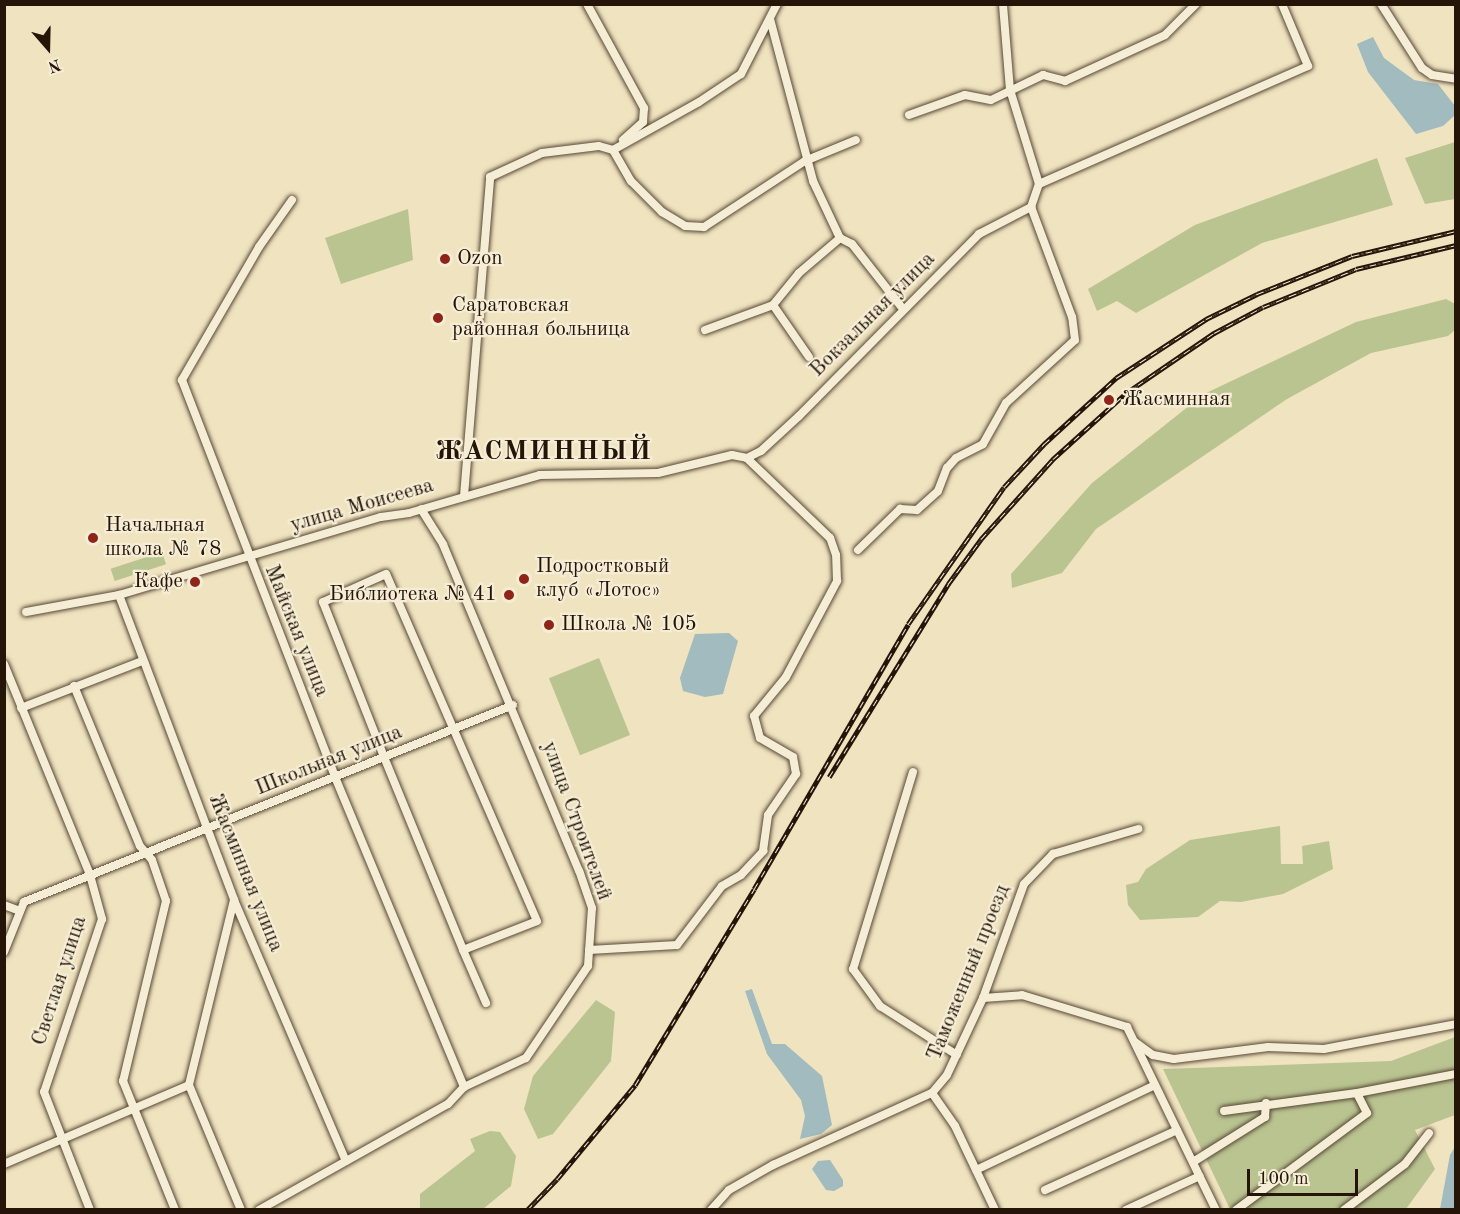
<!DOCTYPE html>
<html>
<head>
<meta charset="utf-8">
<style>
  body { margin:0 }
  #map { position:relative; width:1460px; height:1214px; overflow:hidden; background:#f0e3bf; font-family:"Old Standard TT",serif }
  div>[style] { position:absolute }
  .green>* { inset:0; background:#bac491; transform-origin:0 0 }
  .water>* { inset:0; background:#a1bbbe }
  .roads { filter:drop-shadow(0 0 2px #574836) drop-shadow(0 0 2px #574836) }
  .street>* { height:8px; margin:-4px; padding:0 4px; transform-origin:4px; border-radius:4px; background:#f5edd5 }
  .rail>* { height:4.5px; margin-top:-2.25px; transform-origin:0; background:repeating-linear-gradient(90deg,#f5edd5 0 7px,#241508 0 14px); box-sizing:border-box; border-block:2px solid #241508 }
  .dots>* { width:16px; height:16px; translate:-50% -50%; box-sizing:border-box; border:3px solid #f5edd5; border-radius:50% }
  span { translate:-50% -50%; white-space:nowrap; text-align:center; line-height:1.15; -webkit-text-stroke:4.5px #f5edd5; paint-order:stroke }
  .poi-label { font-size:21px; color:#241508 }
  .left { translate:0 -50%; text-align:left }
  .right { translate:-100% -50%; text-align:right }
  .street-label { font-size:21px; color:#241508 }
  .district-label { font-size:27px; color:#241508; font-weight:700; letter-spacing:1.5px }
  .frame { position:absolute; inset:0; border:6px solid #241508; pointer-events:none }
  .north { position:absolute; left:18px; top:18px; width:60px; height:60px; -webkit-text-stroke:4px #f5edd5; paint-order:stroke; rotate:160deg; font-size:16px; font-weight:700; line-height:24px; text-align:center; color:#241508 }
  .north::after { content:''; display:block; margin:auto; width:21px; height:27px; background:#241508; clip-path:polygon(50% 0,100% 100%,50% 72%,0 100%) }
  .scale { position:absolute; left:1247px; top:1169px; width:111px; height:27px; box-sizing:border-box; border:3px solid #241508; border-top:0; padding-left:8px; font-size:18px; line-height:21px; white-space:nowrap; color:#241508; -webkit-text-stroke:4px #f5edd5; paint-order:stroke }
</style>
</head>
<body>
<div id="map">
  <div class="green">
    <i style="clip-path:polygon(1455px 142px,1455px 199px,1425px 204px,1405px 158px)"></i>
    <i style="clip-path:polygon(1377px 158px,1393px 205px,1262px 243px,1136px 313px,1117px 301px,1097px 311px,1088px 289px,1195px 225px)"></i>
    <i style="clip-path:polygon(408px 209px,413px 260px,341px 284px,325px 238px)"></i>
    <i style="clip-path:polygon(1446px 299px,1455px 304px,1455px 330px,1448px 336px,1371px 353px,1287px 399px,1096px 529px,1062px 573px,1012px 588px,1011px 574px,1092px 483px,1204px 394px,1356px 322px)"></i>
    <i style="left:162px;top:552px;width:13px;height:54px;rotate:72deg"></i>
    <i style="left:599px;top:658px;width:83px;height:54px;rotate:68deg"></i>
    <i style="clip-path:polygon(1280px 826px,1281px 864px,1303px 864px,1302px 846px,1329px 841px,1333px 869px,1283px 894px,1241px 902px,1220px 901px,1198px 917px,1140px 920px,1128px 905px,1126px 885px,1138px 882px,1146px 869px,1190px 840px)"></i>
    <i style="clip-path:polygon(596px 1000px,615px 1012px,611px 1061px,553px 1134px,538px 1139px,524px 1109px,533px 1076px)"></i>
    <i style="clip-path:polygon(1455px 1037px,1455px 1115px,1415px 1130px,1435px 1169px,1406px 1209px,1230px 1209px,1163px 1069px,1391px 1061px)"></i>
    <i style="clip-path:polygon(490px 1131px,500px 1132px,516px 1156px,511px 1186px,483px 1209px,420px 1209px,420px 1194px,475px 1151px,470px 1139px)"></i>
  </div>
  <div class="water">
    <i style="clip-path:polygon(1373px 37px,1384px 58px,1414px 80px,1438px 84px,1455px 106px,1455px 115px,1443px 126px,1416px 134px,1368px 72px,1357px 44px)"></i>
    <i style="clip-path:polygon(729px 633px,738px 641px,723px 694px,705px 697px,683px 691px,680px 678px,695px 634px)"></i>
    <i style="clip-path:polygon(752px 989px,772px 1044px,785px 1044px,822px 1076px,832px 1125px,821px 1134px,800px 1139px,805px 1116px,801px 1100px,767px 1054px,745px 991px)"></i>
    <i style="clip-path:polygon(1455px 1147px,1455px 1209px,1440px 1209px,1450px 1155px)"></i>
    <i style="clip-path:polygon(830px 1160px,843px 1180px,843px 1186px,834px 1191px,826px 1190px,812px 1169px,818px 1161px)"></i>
  </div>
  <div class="roads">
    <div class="street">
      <i style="left:587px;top:4px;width:119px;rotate:61.3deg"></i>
      <i style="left:644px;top:108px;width:14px;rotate:94deg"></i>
      <i style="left:643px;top:122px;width:27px;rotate:138deg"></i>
      <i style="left:1381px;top:4px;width:76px;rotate:57.4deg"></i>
      <i style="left:1422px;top:68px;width:12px;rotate:35deg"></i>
      <i style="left:1432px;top:75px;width:24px;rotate:9deg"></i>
      <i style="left:770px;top:19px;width:168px;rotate:75.1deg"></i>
      <i style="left:813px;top:181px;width:63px;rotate:64.7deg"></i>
      <i style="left:840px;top:238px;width:13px;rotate:27deg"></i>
      <i style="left:852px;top:244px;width:83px;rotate:51.9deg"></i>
      <i style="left:909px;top:115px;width:59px;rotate:-19.7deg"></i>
      <i style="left:965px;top:95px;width:26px;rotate:11deg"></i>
      <i style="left:991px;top:100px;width:58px;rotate:-25.7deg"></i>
      <i style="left:1043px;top:75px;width:23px;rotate:15deg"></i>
      <i style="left:1065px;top:81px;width:110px;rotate:-24.7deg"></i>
      <i style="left:1165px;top:35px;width:44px;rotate:-45deg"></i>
      <i style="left:613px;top:150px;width:36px;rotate:60deg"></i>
      <i style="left:631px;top:181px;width:44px;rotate:45deg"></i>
      <i style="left:662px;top:212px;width:27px;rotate:31deg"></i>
      <i style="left:685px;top:226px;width:19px;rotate:3deg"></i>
      <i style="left:704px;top:227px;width:121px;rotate:-33.2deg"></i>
      <i style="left:805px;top:161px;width:55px;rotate:-22.4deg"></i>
      <i style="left:1039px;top:184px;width:294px;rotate:-23.7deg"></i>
      <i style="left:1308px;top:66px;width:67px;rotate:-112.8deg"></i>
      <i style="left:292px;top:200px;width:57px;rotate:125.1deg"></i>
      <i style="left:259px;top:247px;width:154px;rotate:120.1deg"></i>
      <i style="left:182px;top:380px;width:425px;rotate:68.9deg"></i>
      <i style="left:335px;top:777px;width:336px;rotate:67.4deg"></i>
      <i style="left:773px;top:305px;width:63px;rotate:55.3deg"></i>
      <i style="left:705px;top:330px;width:72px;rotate:-20.2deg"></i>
      <i style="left:773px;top:305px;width:41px;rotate:-50.9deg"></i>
      <i style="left:799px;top:273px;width:54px;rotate:-40.5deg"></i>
      <i style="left:747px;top:458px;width:16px;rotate:-27deg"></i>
      <i style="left:761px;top:451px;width:52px;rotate:-42.6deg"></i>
      <i style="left:799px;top:416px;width:256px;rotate:-45.3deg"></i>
      <i style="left:979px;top:234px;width:59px;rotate:-27.4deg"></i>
      <i style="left:464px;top:496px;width:320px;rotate:-85.3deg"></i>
      <i style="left:490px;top:177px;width:57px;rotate:-24.8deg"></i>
      <i style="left:542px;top:153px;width:57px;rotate:-7deg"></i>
      <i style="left:599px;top:146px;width:15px;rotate:16deg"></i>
      <i style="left:613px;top:150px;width:98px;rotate:-29.2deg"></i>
      <i style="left:699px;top:102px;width:50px;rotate:-33.7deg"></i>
      <i style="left:741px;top:74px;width:79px;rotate:-62.8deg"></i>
      <i style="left:858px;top:550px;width:59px;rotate:-44.3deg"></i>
      <i style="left:900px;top:509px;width:17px;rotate:3deg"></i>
      <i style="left:917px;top:510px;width:28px;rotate:-42deg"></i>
      <i style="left:938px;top:491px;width:25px;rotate:-69deg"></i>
      <i style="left:947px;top:468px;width:13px;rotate:-48deg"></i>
      <i style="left:956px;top:458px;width:30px;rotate:-27deg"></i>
      <i style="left:983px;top:444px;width:47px;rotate:-60.7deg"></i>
      <i style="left:1006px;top:403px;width:93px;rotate:-42.4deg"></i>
      <i style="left:1075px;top:340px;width:23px;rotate:-97deg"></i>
      <i style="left:1072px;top:317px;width:117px;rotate:-110.4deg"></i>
      <i style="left:1031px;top:207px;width:24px;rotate:-71deg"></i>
      <i style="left:1039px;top:184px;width:98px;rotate:-107.1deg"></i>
      <i style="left:1010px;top:90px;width:86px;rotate:-94.7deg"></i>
      <i style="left:119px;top:595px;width:326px;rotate:69.3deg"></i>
      <i style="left:234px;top:900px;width:284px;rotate:66.8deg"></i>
      <i style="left:26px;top:612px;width:95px;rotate:-10.4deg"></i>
      <i style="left:119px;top:595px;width:273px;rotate:-16.6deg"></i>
      <i style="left:381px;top:517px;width:28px;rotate:-8deg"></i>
      <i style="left:409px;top:513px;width:136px;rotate:-16.2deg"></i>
      <i style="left:540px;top:475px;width:118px;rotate:-1deg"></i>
      <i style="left:658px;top:473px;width:76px;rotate:-13.7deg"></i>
      <i style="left:732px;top:455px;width:15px;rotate:11deg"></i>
      <i style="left:4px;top:664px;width:228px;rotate:67.8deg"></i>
      <i style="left:90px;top:875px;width:46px;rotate:74.7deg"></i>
      <i style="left:102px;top:919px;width:182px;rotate:108.5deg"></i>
      <i style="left:44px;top:1092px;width:127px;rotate:68.7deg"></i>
      <i style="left:74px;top:686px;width:173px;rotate:67.6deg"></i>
      <i style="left:140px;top:846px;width:18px;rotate:49deg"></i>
      <i style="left:152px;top:860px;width:43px;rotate:71.1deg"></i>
      <i style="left:166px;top:901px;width:185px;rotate:103.4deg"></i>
      <i style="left:123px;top:1081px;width:139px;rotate:68deg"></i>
      <i style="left:21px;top:708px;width:130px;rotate:-21.2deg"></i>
      <i style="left:913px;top:772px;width:206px;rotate:106.9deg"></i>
      <i style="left:853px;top:969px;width:46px;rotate:53.9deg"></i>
      <i style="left:880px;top:1006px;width:91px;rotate:32.5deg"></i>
      <i style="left:234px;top:900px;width:190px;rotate:103.7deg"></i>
      <i style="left:189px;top:1085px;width:135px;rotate:67.4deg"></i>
      <i style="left:4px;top:905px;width:17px;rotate:21deg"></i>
      <i style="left:463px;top:950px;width:79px;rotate:-21.4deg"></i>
      <i style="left:537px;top:921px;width:378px;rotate:-113.5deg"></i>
      <i style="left:386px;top:574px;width:69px;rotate:156deg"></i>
      <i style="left:323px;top:602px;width:167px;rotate:68.5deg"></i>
      <i style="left:384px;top:757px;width:209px;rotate:67.7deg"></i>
      <i style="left:463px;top:950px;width:58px;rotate:66.5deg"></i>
      <i style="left:589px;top:950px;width:88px;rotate:-3.3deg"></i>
      <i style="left:677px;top:945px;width:74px;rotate:-52.7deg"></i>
      <i style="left:722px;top:886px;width:22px;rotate:-30deg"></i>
      <i style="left:741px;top:875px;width:33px;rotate:-47deg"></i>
      <i style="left:763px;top:851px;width:36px;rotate:-82deg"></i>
      <i style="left:768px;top:815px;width:50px;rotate:-55.7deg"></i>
      <i style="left:796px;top:774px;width:17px;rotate:-100deg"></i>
      <i style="left:793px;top:757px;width:38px;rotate:-150deg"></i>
      <i style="left:760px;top:738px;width:23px;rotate:-105deg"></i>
      <i style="left:754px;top:716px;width:50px;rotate:-50.6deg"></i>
      <i style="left:786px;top:677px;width:109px;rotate:-62deg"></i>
      <i style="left:837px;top:581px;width:26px;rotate:-92deg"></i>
      <i style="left:836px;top:555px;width:18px;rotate:-109deg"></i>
      <i style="left:830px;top:538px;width:115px;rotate:-136.1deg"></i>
      <i style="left:4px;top:952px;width:54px;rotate:-68.2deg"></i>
      <i style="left:24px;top:902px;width:527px;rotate:-21.94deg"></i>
      <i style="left:983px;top:998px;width:39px;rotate:-4deg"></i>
      <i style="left:1022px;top:995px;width:110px;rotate:16.9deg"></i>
      <i style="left:1127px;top:1027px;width:203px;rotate:64.1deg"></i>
      <i style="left:1135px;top:1042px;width:22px;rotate:36deg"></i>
      <i style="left:1153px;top:1055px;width:21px;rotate:11deg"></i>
      <i style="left:1174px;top:1059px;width:95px;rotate:-7.3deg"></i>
      <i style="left:1268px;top:1047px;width:56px;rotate:2deg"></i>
      <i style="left:1324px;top:1049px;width:134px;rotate:-10.7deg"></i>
      <i style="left:932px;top:1093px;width:40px;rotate:55.1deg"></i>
      <i style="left:955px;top:1126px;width:93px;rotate:64.5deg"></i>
      <i style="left:1224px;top:1111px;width:134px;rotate:-7.7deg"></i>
      <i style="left:1357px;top:1093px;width:101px;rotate:-10.9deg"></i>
      <i style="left:1193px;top:1162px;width:85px;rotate:-32deg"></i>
      <i style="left:1265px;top:1117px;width:14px;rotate:-86deg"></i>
      <i style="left:4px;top:1164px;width:201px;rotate:-23.1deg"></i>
      <i style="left:976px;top:1170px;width:198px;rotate:-25.4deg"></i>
      <i style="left:1045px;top:1190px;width:145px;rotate:-24.4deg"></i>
      <i style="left:259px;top:1210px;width:217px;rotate:-29.3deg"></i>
      <i style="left:448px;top:1104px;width:23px;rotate:-47deg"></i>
      <i style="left:464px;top:1087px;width:68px;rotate:-25.1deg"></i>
      <i style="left:526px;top:1058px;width:111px;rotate:-56deg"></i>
      <i style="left:588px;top:966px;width:58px;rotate:-86.1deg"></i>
      <i style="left:592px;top:908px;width:39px;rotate:-109deg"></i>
      <i style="left:579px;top:871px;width:354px;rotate:-112.6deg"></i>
      <i style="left:443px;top:544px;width:41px;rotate:-122.2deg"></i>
      <i style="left:711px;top:1210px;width:27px;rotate:-48deg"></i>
      <i style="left:729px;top:1190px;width:51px;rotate:-29.6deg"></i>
      <i style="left:773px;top:1165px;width:175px;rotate:-24.4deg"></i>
      <i style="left:932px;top:1093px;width:23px;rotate:-50deg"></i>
      <i style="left:947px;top:1075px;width:85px;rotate:-64.9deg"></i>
      <i style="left:983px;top:998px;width:121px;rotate:-70.2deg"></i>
      <i style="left:1024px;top:884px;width:42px;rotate:-46deg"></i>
      <i style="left:1053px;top:854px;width:89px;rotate:-16.4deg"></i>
      <i style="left:1126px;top:1210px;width:81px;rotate:-24.7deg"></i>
      <i style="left:1236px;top:1210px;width:163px;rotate:-36.5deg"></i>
      <i style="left:1367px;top:1113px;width:22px;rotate:-117deg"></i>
      <i style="left:1344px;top:1210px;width:76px;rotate:-37deg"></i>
      <i style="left:1405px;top:1164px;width:39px;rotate:-52deg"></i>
    </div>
  </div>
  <div class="rail">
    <i style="left:829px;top:777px;width:227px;rotate:-58.3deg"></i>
    <i style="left:948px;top:584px;width:56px;rotate:-53.7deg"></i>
    <i style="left:981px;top:539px;width:108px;rotate:-48deg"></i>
    <i style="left:1053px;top:459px;width:98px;rotate:-42.1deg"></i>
    <i style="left:1126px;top:393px;width:107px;rotate:-34.3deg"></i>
    <i style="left:1214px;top:333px;width:55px;rotate:-28deg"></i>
    <i style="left:1263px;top:307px;width:100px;rotate:-22.2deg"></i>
    <i style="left:1356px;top:269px;width:103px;rotate:-13.5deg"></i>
    <i style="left:527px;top:1210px;width:43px;rotate:-45.9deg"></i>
    <i style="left:557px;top:1179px;width:122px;rotate:-50.3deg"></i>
    <i style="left:635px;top:1085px;width:229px;rotate:-58.7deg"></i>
    <i style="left:754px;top:889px;width:306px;rotate:-59.8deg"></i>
    <i style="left:908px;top:624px;width:167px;rotate:-55deg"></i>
    <i style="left:1004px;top:487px;width:59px;rotate:-47.1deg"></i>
    <i style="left:1044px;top:444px;width:98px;rotate:-42.5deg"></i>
    <i style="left:1116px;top:378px;width:108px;rotate:-33.2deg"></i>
    <i style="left:1206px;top:319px;width:57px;rotate:-26.1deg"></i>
    <i style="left:1257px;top:294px;width:102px;rotate:-21.8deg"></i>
    <i style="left:1352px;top:256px;width:107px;rotate:-13.5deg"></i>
  </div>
  <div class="dots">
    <i style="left:445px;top:259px;background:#8f2418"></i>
    <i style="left:438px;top:318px;background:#8f2418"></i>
    <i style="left:1109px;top:400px;background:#8f2418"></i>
    <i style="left:93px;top:538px;background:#8f2418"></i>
    <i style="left:524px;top:579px;background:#8f2418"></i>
    <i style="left:195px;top:582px;background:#8f2418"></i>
    <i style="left:509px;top:595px;background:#8f2418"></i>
    <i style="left:549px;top:625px;background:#8f2418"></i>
  </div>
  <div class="poi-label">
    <span class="left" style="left:457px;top:259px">Ozon</span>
    <span class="left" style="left:452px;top:318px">Саратовская<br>районная больница</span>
    <span class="left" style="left:1122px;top:400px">Жасминная</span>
    <span class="left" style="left:105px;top:538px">Начальная<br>школа № 78</span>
    <span class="left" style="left:536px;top:579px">Подростковый<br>клуб «Лотос»</span>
    <span class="right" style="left:183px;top:582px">Кафе</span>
    <span class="right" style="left:497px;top:595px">Библиотека № 41</span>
    <span class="left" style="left:561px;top:625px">Школа № 105</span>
  </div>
  <div class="street-label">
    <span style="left:873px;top:315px;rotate:-45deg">Вокзальная улица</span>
    <span style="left:362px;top:506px;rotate:-16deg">улица Моисеева</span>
    <span style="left:296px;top:631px;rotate:68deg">Майская улица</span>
    <span style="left:329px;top:761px;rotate:-22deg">Школьная улица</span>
    <span style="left:576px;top:821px;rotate:70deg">улица Строителей</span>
    <span style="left:245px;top:873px;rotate:68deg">Жасминная улица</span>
    <span style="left:969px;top:973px;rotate:-68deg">Таможенный проезд</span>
    <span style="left:60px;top:981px;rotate:-72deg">Светлая улица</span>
  </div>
  <div class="district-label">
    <span style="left:544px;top:452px">ЖАСМИННЫЙ</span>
  </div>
  <div class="frame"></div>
  <div class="north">N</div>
  <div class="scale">100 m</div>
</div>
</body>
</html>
